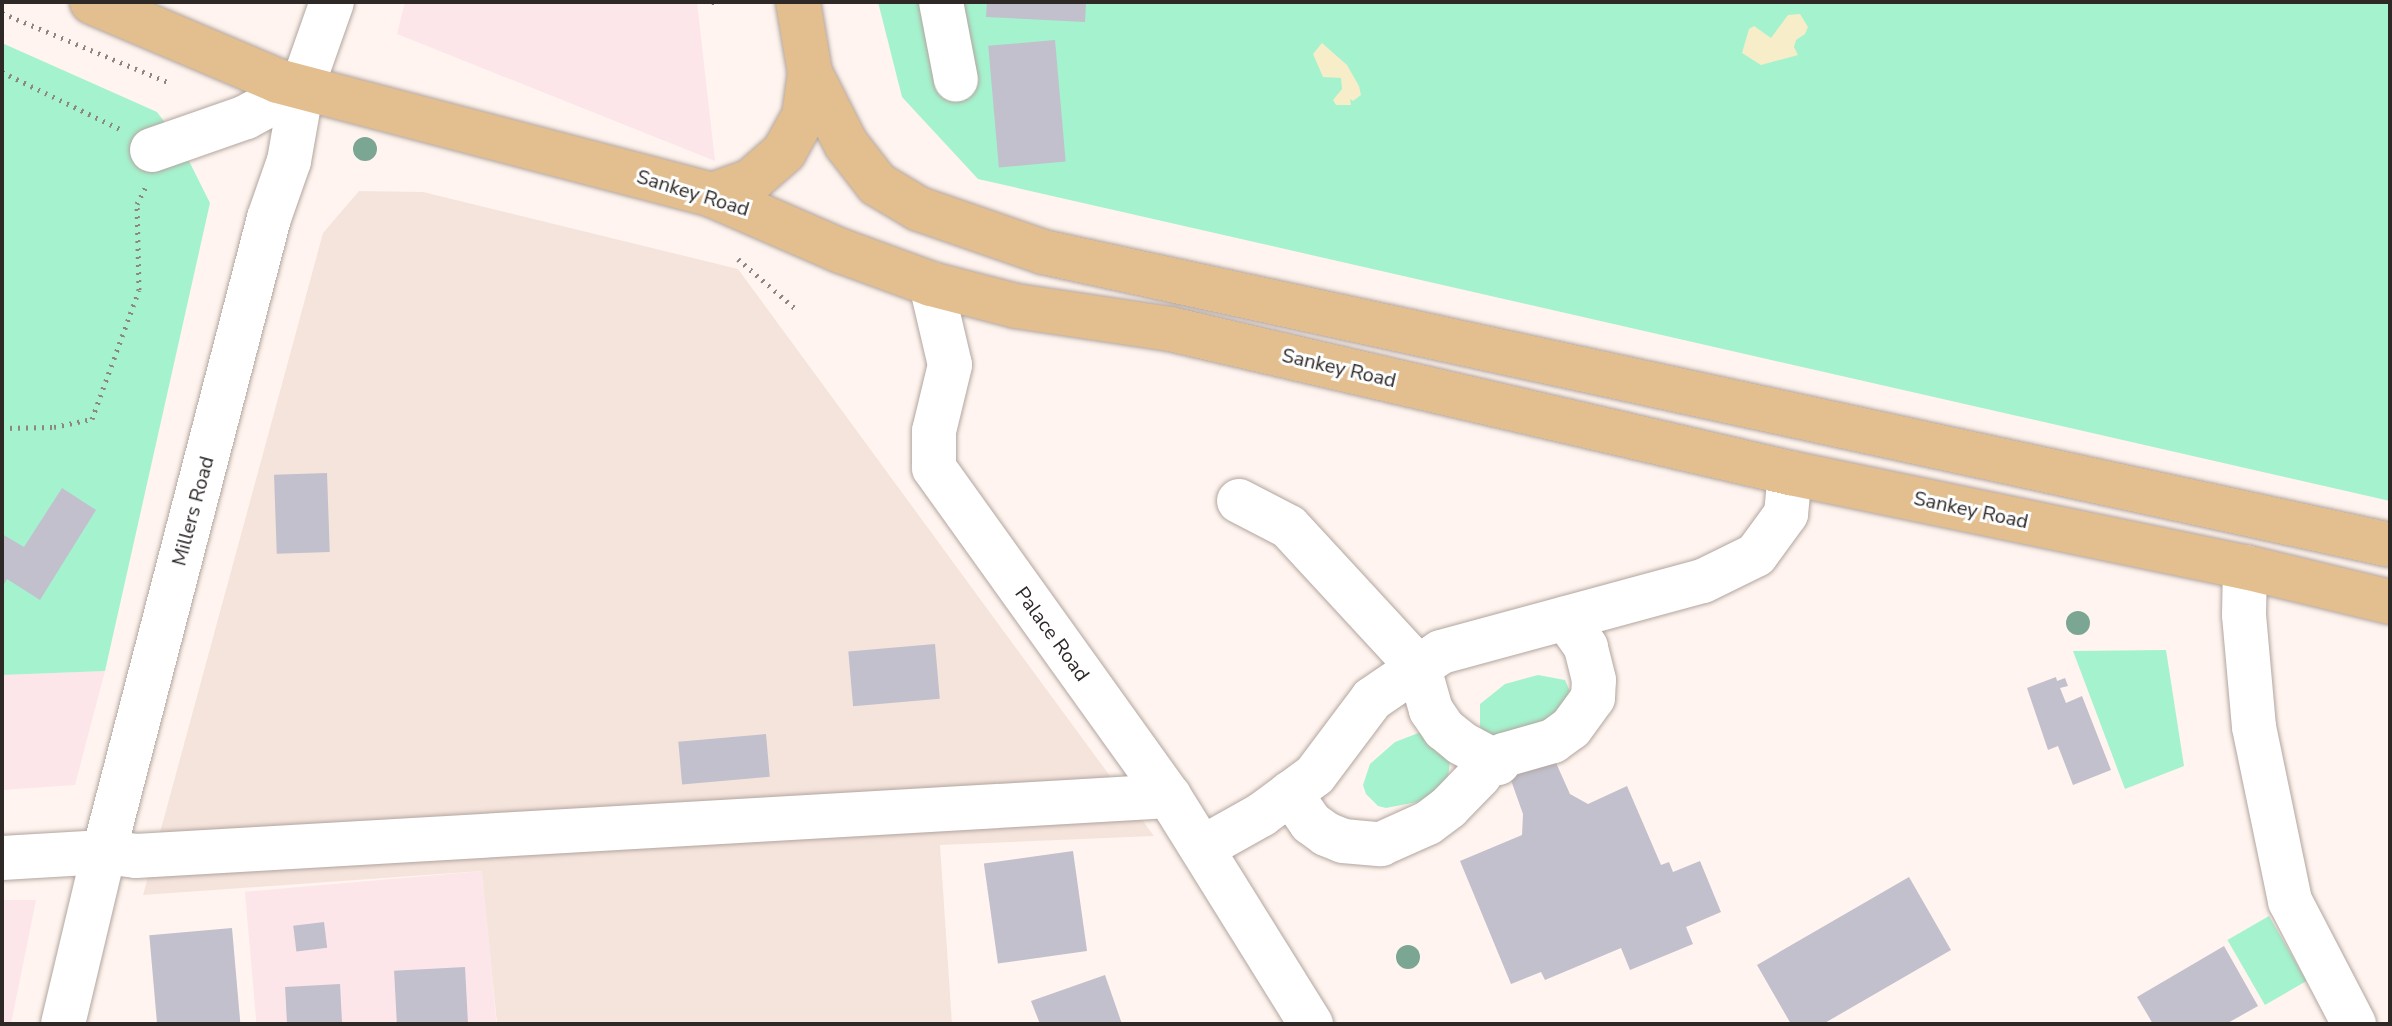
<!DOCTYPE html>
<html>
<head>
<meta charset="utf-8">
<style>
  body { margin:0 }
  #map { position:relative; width:2392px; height:1026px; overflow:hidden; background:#fff4ef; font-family:"Nunito Sans",sans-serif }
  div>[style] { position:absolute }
  .commercial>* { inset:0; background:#fce6ea; transform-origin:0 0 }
  .built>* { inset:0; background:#f5e4dc }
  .green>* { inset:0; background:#a5f2ce; transform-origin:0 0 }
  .sand>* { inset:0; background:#f7edc8 }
  .building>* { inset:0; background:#c1c0cc; transform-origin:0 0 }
  .path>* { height:5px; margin-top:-2.5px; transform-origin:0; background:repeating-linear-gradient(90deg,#8e8683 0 2px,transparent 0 8px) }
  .roads { filter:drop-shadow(0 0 2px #b2a59f) drop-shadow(0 0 2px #b2a59f) }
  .minor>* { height:44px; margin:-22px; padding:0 22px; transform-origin:22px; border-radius:22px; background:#fff }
  .major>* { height:44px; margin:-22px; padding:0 22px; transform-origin:22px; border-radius:22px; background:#e3be8f }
  .trees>* { width:24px; height:24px; margin:-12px; border-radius:50%; background:#7ca694 }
  span { translate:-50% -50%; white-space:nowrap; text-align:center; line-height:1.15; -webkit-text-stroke:6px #fff; paint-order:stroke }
  .street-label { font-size:20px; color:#2e2927 }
  .frame { position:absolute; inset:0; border:4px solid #2e2927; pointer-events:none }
</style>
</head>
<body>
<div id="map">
  <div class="commercial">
    <i style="clip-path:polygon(405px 2px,697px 2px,715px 161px,397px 34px)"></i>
    <i style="clip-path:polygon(105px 671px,75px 785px,2px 790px,2px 675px)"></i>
    <i style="left:483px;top:871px;width:154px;height:239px;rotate:85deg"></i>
    <i style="clip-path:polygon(2px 900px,36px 900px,11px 1024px,2px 1024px)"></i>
  </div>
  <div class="built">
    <i style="clip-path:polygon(359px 191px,423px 192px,738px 269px,1154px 836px,940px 845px,952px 1024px,497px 1024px,482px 871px,143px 895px,323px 233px)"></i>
  </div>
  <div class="green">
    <i style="clip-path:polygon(878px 2px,2390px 2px,2390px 501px,978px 179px,902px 97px)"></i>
    <i style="clip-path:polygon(2px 43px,157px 112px,179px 141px,210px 203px,105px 671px,2px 675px)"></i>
    <i style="clip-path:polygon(2166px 650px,2184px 766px,2125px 789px,2073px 651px)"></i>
    <i style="clip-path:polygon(1538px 675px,1565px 680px,1575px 703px,1518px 741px,1488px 736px,1480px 727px,1480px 704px,1505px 684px)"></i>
    <i style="clip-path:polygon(1421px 732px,1450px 761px,1448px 778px,1436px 792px,1417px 802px,1386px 808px,1378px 806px,1366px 794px,1363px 785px,1370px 764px,1395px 742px)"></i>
    <i style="left:2269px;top:916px;width:75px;height:48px;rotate:60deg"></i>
  </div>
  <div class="sand">
    <i style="clip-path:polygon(1800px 14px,1808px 27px,1805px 34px,1796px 40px,1794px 47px,1798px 55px,1761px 65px,1742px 53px,1749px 29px,1754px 26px,1771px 38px,1788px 15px)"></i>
    <i style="clip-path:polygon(1322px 43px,1347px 65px,1359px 86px,1361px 95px,1353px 101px,1350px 99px,1351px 105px,1336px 105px,1333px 100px,1342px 89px,1341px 78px,1323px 77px,1313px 54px)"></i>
  </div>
  <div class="building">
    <i style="clip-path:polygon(987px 2px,1086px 2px,1085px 22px,986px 17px)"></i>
    <i style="left:1055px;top:40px;width:122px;height:67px;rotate:85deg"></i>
    <i style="left:327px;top:473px;width:79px;height:53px;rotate:88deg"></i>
    <i style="clip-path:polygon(62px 488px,96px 510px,40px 600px,7px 579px,2px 588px,2px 534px,24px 547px)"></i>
    <i style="left:935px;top:644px;width:55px;height:87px;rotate:85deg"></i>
    <i style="clip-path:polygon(2056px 677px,2057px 681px,2065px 678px,2068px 686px,2060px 688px,2066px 703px,2082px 696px,2111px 770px,2073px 785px,2058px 746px,2048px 750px,2027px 688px)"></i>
    <i style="left:766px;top:734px;width:43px;height:88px;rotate:85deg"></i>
    <i style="clip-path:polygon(1552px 754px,1570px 794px,1588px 804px,1627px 786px,1661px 865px,1669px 862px,1673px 872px,1700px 861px,1721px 912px,1686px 927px,1693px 944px,1630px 970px,1621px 948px,1545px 980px,1541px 972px,1511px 984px,1460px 861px,1522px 835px,1523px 814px,1507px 769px)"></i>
    <i style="left:1073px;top:851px;width:101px;height:90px;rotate:82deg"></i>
    <i style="clip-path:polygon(1909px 877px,1951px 950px,1823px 1024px,1791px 1024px,1757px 965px)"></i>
    <i style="left:324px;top:922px;width:26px;height:31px;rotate:83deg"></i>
    <i style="left:232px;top:928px;width:96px;height:83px;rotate:85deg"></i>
    <i style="clip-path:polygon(2224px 946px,2258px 1006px,2226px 1024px,2153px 1024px,2137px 997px)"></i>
    <i style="left:465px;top:967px;width:57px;height:71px;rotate:87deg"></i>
    <i style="clip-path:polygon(1105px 975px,1122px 1024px,1040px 1024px,1031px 1001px)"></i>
    <i style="left:340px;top:984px;width:40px;height:55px;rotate:87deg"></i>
  </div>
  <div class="path">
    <i style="left:714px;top:2px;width:7px;rotate:82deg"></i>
    <i style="left:2px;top:13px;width:182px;rotate:22.6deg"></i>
    <i style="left:2px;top:72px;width:131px;rotate:25.8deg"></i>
    <i style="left:738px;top:259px;width:79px;rotate:40.9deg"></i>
    <i style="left:2px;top:428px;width:52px;rotate:-1.1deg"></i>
    <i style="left:54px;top:427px;width:39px;rotate:-12deg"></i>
    <i style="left:92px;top:419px;width:137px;rotate:-70deg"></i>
    <i style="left:139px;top:290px;width:86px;rotate:-91.3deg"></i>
    <i style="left:137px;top:204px;width:18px;rotate:-63deg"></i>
  </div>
  <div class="roads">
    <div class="minor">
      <i style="left:941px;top:2px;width:79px;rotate:79.1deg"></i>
      <i style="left:152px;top:150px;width:100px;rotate:-19.3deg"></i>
      <i style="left:246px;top:117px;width:64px;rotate:-28.2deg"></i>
      <i style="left:931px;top:284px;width:83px;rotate:76.8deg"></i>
      <i style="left:950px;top:365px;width:68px;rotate:103.6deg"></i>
      <i style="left:934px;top:431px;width:37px;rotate:90deg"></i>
      <i style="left:934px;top:468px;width:403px;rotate:54.4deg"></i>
      <i style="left:1169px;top:796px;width:269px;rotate:58.1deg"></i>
      <i style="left:1239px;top:501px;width:56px;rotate:27.5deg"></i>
      <i style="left:1289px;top:527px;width:192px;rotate:47.3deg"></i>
      <i style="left:1419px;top:668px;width:44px;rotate:74.1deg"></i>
      <i style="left:1431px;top:710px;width:23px;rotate:56deg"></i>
      <i style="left:1444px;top:729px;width:22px;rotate:39deg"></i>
      <i style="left:1461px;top:743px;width:42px;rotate:28.4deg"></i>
      <i style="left:1498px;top:763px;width:10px;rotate:-53deg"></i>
      <i style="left:1504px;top:755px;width:51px;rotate:-15.9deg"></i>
      <i style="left:1553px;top:741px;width:22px;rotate:-36deg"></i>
      <i style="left:1571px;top:728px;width:37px;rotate:-54deg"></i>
      <i style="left:1593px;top:698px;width:18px;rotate:-87deg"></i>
      <i style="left:1594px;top:680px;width:34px;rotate:-104deg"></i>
      <i style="left:1586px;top:647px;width:35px;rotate:-125deg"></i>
      <i style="left:2245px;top:567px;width:48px;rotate:91.2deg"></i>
      <i style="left:2244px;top:615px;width:112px;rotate:84.9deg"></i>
      <i style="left:2254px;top:727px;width:178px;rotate:78.3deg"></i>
      <i style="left:2290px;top:901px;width:139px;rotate:62.5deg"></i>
      <i style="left:1290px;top:793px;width:37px;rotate:55deg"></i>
      <i style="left:1311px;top:823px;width:19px;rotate:36deg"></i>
      <i style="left:1326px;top:834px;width:18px;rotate:22deg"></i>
      <i style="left:1343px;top:841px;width:38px;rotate:5deg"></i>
      <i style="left:1381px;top:844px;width:51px;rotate:-24.1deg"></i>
      <i style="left:1428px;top:823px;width:26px;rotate:-37deg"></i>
      <i style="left:1449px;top:807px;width:43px;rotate:-45.9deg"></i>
      <i style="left:1479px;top:776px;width:22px;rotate:-54deg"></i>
      <i style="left:1202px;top:848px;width:68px;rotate:-29.2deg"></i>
      <i style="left:1261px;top:815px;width:67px;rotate:-36.5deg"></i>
      <i style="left:1315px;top:775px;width:95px;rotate:-53.1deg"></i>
      <i style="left:1372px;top:699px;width:83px;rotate:-34.3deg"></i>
      <i style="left:1441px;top:652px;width:271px;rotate:-15.2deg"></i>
      <i style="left:1703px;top:581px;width:59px;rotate:-26.1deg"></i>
      <i style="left:1756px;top:555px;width:51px;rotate:-53.8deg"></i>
      <i style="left:1786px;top:514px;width:41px;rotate:-84.4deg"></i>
      <i style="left:2px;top:858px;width:102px;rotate:-3.4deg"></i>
      <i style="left:104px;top:852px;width:32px;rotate:7deg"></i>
      <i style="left:136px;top:856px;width:1035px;rotate:-3.32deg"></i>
      <i style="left:63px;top:1024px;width:177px;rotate:-76.6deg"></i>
      <i style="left:104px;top:852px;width:655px;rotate:-75.41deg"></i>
      <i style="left:269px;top:218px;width:60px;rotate:-70.7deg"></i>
      <i style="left:289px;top:161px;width:75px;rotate:-80deg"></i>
      <i style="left:302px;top:87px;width:90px;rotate:-70.6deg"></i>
    </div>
    <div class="major">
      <i style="left:92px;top:2px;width:202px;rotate:23deg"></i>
      <i style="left:278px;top:81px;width:449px;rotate:14.7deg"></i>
      <i style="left:712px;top:195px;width:141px;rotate:23.5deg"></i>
      <i style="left:841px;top:251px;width:96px;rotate:20.1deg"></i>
      <i style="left:931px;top:284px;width:88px;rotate:14.5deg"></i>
      <i style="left:1016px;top:306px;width:156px;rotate:8.5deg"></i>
      <i style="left:1170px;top:329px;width:637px;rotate:13.08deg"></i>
      <i style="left:1790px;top:473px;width:465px;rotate:11.7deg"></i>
      <i style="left:2245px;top:567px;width:149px;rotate:13.6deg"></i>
      <i style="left:798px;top:2px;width:72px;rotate:80.4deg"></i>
      <i style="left:810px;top:73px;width:80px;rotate:63.1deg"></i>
      <i style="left:846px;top:144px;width:51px;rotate:52.2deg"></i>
      <i style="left:877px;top:184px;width:49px;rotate:30.8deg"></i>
      <i style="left:919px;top:209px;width:131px;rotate:19.1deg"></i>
      <i style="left:1043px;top:252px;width:1378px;rotate:12.27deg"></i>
      <i style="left:712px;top:195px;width:41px;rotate:-19.7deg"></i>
      <i style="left:751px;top:181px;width:44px;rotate:-41.3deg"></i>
      <i style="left:784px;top:152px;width:41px;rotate:-60.9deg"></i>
      <i style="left:804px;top:116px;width:43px;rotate:-82.1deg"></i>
    </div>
  </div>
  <div class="trees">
    <i style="left:365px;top:149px"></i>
    <i style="left:2078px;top:623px"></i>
    <i style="left:1408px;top:957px"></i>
  </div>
  <div class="street-label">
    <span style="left:693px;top:193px;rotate:17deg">Sankey Road</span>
    <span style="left:1339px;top:368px;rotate:13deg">Sankey Road</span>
    <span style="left:1971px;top:510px;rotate:12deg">Sankey Road</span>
    <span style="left:193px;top:511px;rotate:-75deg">Millers Road</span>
    <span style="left:1052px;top:634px;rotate:54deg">Palace Road</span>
  </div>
  <div class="frame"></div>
</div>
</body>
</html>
